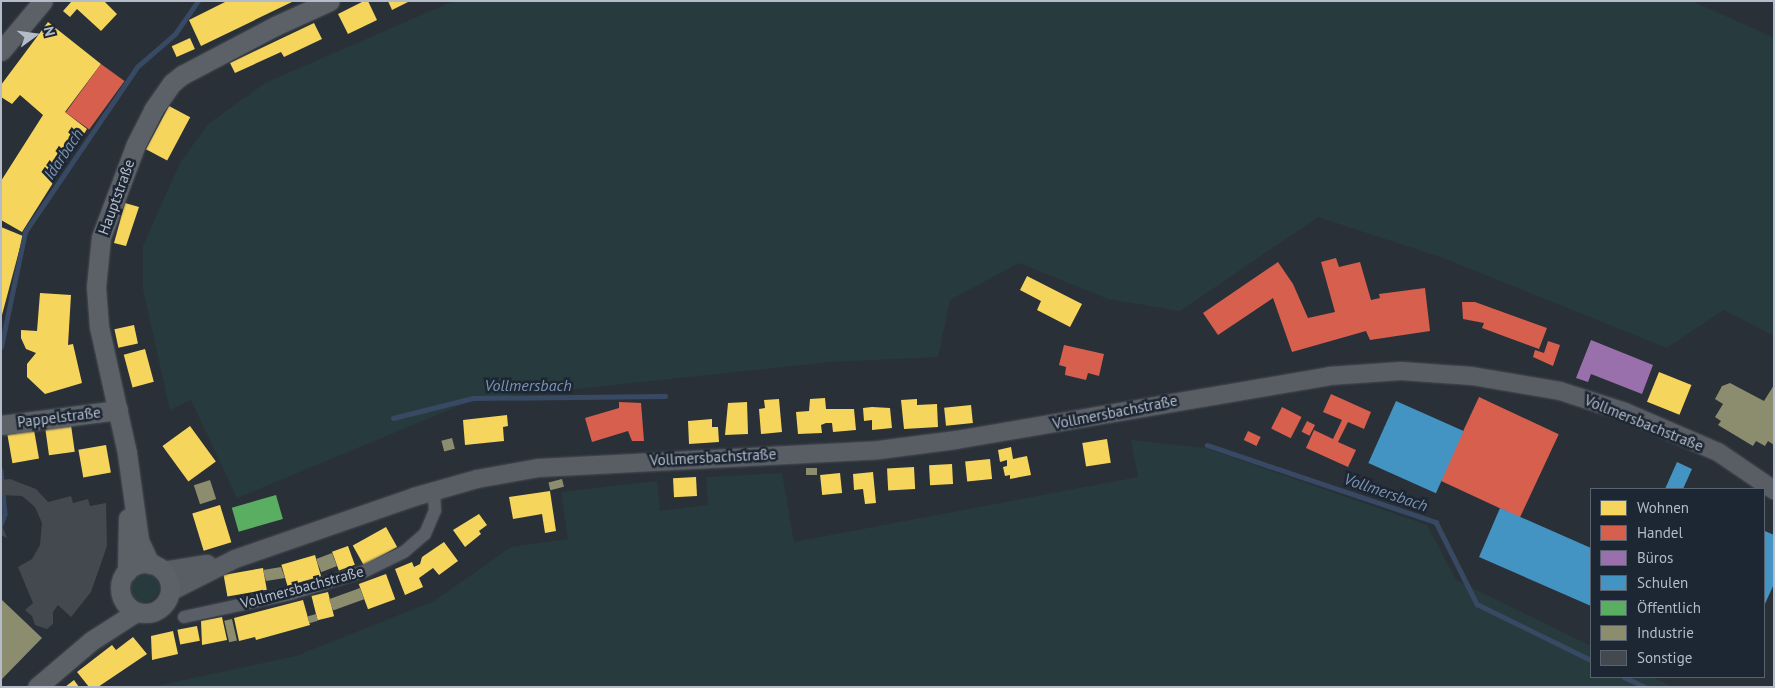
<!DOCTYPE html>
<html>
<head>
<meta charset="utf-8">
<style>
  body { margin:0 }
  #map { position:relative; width:1775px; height:688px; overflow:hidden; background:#2a3038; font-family:"PT Sans",sans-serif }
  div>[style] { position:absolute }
  .green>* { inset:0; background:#273a3e }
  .round { border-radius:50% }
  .homes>* { inset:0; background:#f6d55c; transform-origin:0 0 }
  .shops>* { inset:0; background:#d6604d; transform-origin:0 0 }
  .offices>* { inset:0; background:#9970ab }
  .schools>* { inset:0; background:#4393c3; transform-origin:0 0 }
  .public>* { inset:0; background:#5aae61; transform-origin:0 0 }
  .industry>* { inset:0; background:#8c8c6e; transform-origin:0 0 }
  .stream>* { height:4.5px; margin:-2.25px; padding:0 2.25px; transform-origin:2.25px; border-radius:2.25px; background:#384963 }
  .building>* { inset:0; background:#444950 }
  .roads { filter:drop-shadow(0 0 1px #484c53) drop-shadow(0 0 1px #484c53) }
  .minor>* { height:12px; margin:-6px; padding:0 6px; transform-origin:6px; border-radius:6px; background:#5a5e66 }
  .secondary>* { height:18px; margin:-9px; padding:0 9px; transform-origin:9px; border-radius:9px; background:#595d64 }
  .primary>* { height:19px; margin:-9.5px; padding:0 9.5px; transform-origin:9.5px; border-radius:9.5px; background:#5c6168 }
  .primary>.ring { margin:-9.5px; padding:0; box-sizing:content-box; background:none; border:19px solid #5c6168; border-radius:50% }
  span { translate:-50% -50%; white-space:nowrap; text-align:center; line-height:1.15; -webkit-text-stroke:5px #1d2633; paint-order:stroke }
  .street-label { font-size:15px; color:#b4bcc9 }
  .water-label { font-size:16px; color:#7c92b1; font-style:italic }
  .frame { position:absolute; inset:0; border:2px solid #b4bcc9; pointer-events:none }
  .legend { position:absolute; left:1590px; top:488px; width:175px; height:190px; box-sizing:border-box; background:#1d2633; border:1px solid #59626f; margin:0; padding:6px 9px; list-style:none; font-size:15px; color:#b4bcc9 }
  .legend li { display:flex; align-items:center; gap:10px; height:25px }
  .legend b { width:25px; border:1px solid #59626f }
  .north { position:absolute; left:10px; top:10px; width:50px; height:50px; -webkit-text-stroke:4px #1d2633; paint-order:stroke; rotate:76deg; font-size:14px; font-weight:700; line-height:20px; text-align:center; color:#b4bcc9 }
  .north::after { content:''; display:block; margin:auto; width:18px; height:22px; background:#b4bcc9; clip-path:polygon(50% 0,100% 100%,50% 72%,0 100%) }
</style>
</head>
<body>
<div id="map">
  <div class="green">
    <i style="clip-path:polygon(454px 1px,1692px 1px,1774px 38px,1774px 336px,1724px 310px,1667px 348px,1446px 259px,1318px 217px,1180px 311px,1108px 299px,1019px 263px,950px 300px,938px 357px,830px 362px,473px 400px,237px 498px,191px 400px,170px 410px,143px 289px,143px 246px,180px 163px,208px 124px,265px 83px)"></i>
    <i style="clip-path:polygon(1131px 440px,1205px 448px,1427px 525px,1456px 580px,1591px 646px,1591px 677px,1653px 677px,1673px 687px,151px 687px,296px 656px,434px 601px,511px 547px,568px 539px,561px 492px,657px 481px,660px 511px,708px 505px,706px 477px,782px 473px,794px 542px,1138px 477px)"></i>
    <i class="round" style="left:129px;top:572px;width:30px;height:30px"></i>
  </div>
  <div class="homes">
    <i style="clip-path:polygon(72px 1px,104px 1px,117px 14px,101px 31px,77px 9px,70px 17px,63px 11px)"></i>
    <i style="clip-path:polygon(227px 1px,294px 1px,201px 46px,189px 20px)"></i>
    <i style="clip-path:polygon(364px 1px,368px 1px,377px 20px,348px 34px,338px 14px)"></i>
    <i style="clip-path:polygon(388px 1px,410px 1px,392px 10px)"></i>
    <i style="clip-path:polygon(48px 22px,101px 64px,65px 112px,87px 129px,22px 232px,1px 220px,1px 181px,43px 115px,20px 95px,12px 104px,1px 97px,1px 85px)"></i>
    <i style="clip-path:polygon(314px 23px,322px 39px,284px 57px,281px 52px,235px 73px,230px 63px)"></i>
    <i style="left:190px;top:38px;width:12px;height:20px;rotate:66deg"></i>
    <i style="left:169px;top:106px;width:24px;height:49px;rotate:28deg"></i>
    <i style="clip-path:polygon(125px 203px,139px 207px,126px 246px,114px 243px)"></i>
    <i style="clip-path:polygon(1px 227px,23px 236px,2px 315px,1px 315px)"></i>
    <i style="clip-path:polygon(1027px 276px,1082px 304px,1070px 327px,1037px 310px,1041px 301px,1020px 290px)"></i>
    <i style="clip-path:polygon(40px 293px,71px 295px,68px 345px,73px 344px,82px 383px,45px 394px,27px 377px,27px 364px,36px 353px,26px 349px,21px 338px,21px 330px,37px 331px)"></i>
    <i style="left:134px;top:325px;width:19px;height:20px;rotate:78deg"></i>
    <i style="left:145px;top:349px;width:34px;height:22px;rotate:75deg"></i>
    <i style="left:1659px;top:372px;width:35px;height:32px;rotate:22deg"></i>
    <i style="clip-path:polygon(825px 398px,826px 409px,854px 409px,856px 430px,833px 432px,832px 423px,826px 423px,821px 425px,822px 433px,798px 434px,796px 412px,809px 411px,810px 399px)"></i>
    <i style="clip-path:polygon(779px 399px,782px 432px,761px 434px,759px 409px,765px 408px,764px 400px)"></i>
    <i style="clip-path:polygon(917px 399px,917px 405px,937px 404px,938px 427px,904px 429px,901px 400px)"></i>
    <i style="clip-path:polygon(747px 402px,748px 434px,725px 435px,728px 403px)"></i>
    <i style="left:971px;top:405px;width:18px;height:27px;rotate:84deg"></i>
    <i style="clip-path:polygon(872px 407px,890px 408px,892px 428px,872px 430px,872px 420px,864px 421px,863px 408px)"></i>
    <i style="clip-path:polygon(507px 415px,508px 426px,503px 427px,504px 441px,465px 445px,463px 420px)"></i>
    <i style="clip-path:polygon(712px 419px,712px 427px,718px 427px,719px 442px,689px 444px,688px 421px)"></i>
    <i style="left:71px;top:425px;width:27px;height:26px;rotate:82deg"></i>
    <i style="left:190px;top:426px;width:44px;height:34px;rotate:54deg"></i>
    <i style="left:34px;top:430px;width:29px;height:27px;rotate:80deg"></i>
    <i style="left:1107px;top:439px;width:24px;height:25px;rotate:81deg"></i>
    <i style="left:106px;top:445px;width:28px;height:28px;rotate:80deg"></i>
    <i style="clip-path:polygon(1011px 447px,1013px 459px,1027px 456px,1031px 475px,1010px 479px,1010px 475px,1005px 476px,1003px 467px,1007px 466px,1007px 460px,1000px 462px,998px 450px)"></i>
    <i style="left:990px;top:459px;width:20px;height:25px;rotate:84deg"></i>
    <i style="left:952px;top:464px;width:20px;height:23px;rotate:87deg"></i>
    <i style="left:914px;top:467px;width:22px;height:27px;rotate:87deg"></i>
    <i style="clip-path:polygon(873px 472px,876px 503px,865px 504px,863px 489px,854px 490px,853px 474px)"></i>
    <i style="left:840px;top:473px;width:20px;height:20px;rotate:84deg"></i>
    <i style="left:696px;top:477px;width:19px;height:23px;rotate:87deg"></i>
    <i style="clip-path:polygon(550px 491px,556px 531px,545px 533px,542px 514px,513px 519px,509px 497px)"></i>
    <i style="left:220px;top:505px;width:39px;height:29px;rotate:73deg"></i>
    <i style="clip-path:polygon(479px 514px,487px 525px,479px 531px,481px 534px,465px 547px,453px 530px)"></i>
    <i style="left:386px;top:527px;width:23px;height:38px;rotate:61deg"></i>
    <i style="clip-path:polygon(444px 542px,458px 561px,439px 575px,433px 568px,419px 578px,423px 587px,405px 595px,395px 569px,412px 562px,414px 567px,420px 564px,422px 557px)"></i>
    <i style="left:348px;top:546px;width:20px;height:17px;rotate:70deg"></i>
    <i style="left:315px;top:555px;width:22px;height:35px;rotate:74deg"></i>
    <i style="left:263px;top:568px;width:22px;height:40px;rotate:80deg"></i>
    <i style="left:386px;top:574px;width:27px;height:29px;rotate:70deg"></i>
    <i style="left:328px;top:592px;width:25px;height:17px;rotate:76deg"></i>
    <i style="clip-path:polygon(303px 600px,310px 625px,256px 640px,255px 637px,239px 641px,234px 618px)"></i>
    <i style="clip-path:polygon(222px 617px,227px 640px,202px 645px,201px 621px)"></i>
    <i style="left:197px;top:626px;width:15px;height:20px;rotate:79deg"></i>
    <i style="clip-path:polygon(173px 631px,178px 654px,152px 660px,151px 636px)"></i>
    <i style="clip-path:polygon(133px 637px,147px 654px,98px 687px,89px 687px,77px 672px,112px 645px,116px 650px)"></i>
    <i style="clip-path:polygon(74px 680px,79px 687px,65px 687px)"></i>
  </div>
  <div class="shops">
    <i style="left:101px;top:64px;width:29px;height:60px;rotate:36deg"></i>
    <i style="clip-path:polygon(1336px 258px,1339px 267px,1360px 262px,1371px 300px,1380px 298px,1379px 294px,1425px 288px,1430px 331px,1370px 340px,1366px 331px,1292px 352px,1273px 298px,1218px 335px,1203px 313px,1278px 262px,1293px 284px,1308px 318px,1335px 312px,1321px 262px)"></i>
    <i style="clip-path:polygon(1462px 302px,1475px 302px,1547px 328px,1539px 349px,1482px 328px,1484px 323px,1463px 319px)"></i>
    <i style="clip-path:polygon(1548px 341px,1560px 345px,1553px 366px,1533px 357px,1535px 350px,1544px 353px)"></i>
    <i style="clip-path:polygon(1064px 345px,1104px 354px,1099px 376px,1088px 373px,1086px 380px,1065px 375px,1066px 367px,1059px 365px)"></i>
    <i style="clip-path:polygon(1331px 394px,1371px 412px,1364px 429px,1348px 422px,1338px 442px,1356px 450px,1348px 467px,1306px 448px,1314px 430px,1333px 439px,1342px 420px,1323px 412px)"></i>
    <i style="left:1479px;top:397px;width:88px;height:92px;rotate:25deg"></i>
    <i style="clip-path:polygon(619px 402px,641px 403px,644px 441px,632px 441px,628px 431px,592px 442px,585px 418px,619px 408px)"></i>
    <i style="left:1282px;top:407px;width:22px;height:24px;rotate:27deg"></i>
    <i style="left:1307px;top:421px;width:9px;height:12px;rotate:27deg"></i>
    <i style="left:1248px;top:431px;width:14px;height:10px;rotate:25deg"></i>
  </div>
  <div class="offices">
    <i style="clip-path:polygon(1591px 340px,1653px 365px,1642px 394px,1591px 374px,1588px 382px,1576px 378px)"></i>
  </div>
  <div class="schools">
    <i style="left:1396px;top:401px;width:74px;height:68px;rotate:24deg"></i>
    <i style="clip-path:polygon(1677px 462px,1692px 469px,1683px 489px,1665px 489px)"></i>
    <i style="clip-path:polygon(1500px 508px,1591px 548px,1591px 606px,1479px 557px)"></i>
    <i style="clip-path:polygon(1765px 531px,1774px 535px,1774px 584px,1764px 606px)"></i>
  </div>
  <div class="public">
    <i style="left:276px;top:495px;width:25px;height:46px;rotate:74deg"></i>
  </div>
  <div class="industry">
    <i style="clip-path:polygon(1730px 383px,1764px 401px,1774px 385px,1774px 445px,1768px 441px,1765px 446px,1756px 441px,1753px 446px,1718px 425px,1721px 421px,1715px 417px,1723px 404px,1715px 399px,1722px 386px)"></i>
    <i style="left:452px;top:438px;width:11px;height:11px;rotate:75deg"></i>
    <i style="left:817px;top:468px;width:7px;height:11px;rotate:90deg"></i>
    <i style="left:562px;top:479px;width:8px;height:14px;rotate:76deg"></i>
    <i style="left:210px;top:480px;width:20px;height:17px;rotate:72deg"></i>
    <i style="left:332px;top:553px;width:14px;height:17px;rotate:69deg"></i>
    <i style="clip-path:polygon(281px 567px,285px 578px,266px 581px,263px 570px)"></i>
    <i style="left:360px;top:588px;width:12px;height:33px;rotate:70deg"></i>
    <i style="clip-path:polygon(1px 599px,42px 638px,1px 680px)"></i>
    <i style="left:316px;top:614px;width:7px;height:9px;rotate:74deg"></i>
    <i style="left:232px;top:619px;width:22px;height:8px;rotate:77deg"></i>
  </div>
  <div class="stream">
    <i style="left:1px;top:347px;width:117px;rotate:-78.2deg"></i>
    <i style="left:25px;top:232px;width:199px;rotate:-55.8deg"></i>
    <i style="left:137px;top:67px;width:50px;rotate:-41deg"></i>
    <i style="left:175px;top:34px;width:40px;rotate:-55.1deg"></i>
    <i style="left:393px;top:418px;width:82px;rotate:-14deg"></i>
    <i style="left:473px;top:398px;width:192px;rotate:-0.6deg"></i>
    <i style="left:1207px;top:445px;width:242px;rotate:18.6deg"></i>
    <i style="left:1436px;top:522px;width:92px;rotate:63.4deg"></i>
    <i style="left:1477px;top:604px;width:127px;rotate:26.2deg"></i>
    <i style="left:1px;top:470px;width:44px;rotate:84.8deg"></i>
    <i style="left:5px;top:514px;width:12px;rotate:110deg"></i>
    <i style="left:1624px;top:677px;width:23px;rotate:25deg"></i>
  </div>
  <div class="building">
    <i style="clip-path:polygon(10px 479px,36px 489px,48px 502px,71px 496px,73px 503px,88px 499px,90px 506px,106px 503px,107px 546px,91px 592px,71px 617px,58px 605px,53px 612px,53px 624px,47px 629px,35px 625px,32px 616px,25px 610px,33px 603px,18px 567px,32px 559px,40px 545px,42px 523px,35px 507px,22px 496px,1px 495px,1px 480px)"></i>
    <i style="clip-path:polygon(1px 523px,7px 538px,1px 535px)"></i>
  </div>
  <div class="roads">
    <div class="minor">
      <i style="left:184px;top:617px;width:108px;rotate:-12.2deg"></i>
      <i style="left:290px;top:594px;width:78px;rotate:-17deg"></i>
      <i style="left:365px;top:571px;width:43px;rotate:-26deg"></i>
      <i style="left:404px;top:552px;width:28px;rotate:-41deg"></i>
      <i style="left:425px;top:534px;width:25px;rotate:-67deg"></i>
      <i style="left:435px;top:511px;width:21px;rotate:-93deg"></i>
    </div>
    <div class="secondary">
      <i style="left:163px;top:571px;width:45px;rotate:-9deg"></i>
      <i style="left:170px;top:592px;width:73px;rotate:-26.9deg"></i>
      <i style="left:235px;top:559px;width:189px;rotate:-19.1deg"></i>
      <i style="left:414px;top:497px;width:66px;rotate:-15.9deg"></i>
      <i style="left:477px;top:479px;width:63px;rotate:-10.1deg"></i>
      <i style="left:539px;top:468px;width:340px;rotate:-3deg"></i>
      <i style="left:879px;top:450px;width:78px;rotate:-7.4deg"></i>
      <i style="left:956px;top:440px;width:378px;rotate:-9.7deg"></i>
      <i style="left:1329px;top:376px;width:72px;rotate:-4deg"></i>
      <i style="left:1401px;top:371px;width:71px;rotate:4deg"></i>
      <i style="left:1472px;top:376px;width:89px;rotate:9.7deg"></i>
      <i style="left:1560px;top:391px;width:68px;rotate:17.9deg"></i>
      <i style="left:1625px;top:412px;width:101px;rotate:23.3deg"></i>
      <i style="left:1718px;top:452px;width:68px;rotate:34.2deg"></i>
    </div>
    <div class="primary">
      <i style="left:1px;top:51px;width:65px;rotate:-50deg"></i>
      <i style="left:1px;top:425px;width:118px;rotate:-7.3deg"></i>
      <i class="ring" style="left:120px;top:563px;width:31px;height:31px"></i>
      <i style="left:150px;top:564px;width:26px;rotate:-115deg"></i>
      <i style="left:139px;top:540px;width:88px;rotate:-97.9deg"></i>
      <i style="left:127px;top:453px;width:129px;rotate:-102.5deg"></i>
      <i style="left:99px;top:327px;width:40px;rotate:-94.3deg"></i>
      <i style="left:96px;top:287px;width:50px;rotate:-84.3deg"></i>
      <i style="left:101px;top:237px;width:99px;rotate:-69.4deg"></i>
      <i style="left:136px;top:144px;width:38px;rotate:-63deg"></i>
      <i style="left:153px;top:110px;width:33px;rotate:-55deg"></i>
      <i style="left:172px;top:83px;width:13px;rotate:-39deg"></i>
      <i style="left:182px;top:75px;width:105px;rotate:-27.8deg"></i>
      <i style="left:275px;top:26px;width:60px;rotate:-24.4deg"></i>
      <i style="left:127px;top:572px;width:54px;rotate:-88.9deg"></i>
      <i style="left:37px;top:687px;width:71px;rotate:-40.4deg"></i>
      <i style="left:91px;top:641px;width:54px;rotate:-32.8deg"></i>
    </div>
  </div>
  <div class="street-label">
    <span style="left:116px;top:197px;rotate:-70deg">Hauptstraße</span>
    <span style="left:1115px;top:412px;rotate:-11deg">Vollmersbachstraße</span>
    <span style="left:59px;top:417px;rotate:-7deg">Pappelstraße</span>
    <span style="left:1644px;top:423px;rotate:22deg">Vollmersbachstraße</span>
    <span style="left:713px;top:457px;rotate:-3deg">Vollmersbachstraße</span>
    <span style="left:302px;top:587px;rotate:-15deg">Vollmersbachstraße</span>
  </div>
  <div class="water-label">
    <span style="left:63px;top:154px;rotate:-56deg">Idarbach</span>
    <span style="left:528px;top:385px">Vollmersbach</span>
    <span style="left:1386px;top:492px;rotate:19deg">Vollmersbach</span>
  </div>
  <div class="frame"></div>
  <ul class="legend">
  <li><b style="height:14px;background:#f6d55c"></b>Wohnen</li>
  <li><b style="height:14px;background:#d6604d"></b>Handel</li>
  <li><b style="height:14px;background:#9970ab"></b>Büros</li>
  <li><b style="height:14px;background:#4393c3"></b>Schulen</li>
  <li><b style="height:14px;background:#5aae61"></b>Öffentlich</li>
  <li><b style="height:14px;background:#8c8c6e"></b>Industrie</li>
  <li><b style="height:14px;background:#444950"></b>Sonstige</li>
  </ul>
  <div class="north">N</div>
</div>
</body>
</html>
